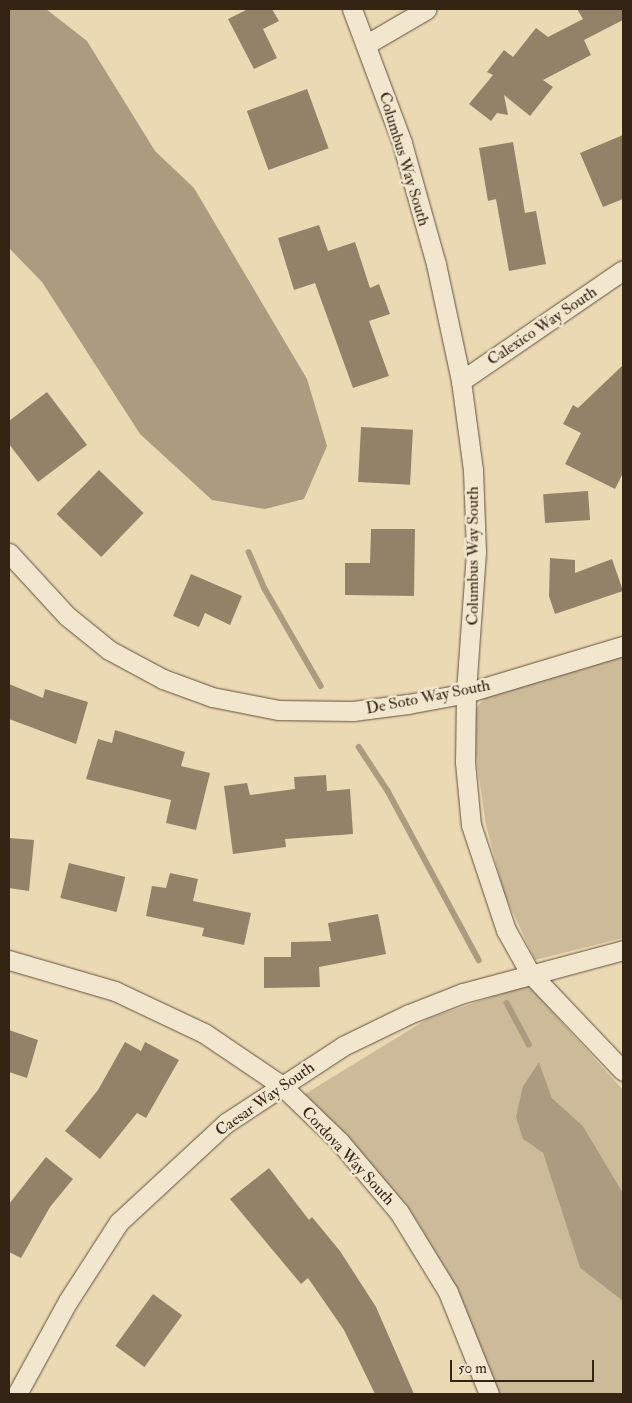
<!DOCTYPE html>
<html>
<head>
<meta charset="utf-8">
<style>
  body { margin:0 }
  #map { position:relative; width:632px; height:1403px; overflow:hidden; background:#ebd9b4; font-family:"IM FELL Double Pica",serif }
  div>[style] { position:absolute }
  .green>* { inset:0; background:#ccba99 }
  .water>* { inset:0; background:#ac9b7e }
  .stream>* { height:5.5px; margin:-2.75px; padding:0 2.75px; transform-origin:2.75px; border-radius:2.75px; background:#ac9b7e }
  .building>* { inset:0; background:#938267; transform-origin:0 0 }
  .roads { filter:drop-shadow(0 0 1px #61513c) drop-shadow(0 0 1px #61513c) }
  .minor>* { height:19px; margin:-9.5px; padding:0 9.5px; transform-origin:9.5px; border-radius:9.5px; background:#f2e6ce }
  span { translate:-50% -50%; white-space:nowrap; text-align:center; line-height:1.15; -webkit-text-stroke:5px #f2e6ce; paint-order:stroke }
  .street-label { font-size:16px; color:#332414 }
  .frame { position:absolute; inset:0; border:10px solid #332414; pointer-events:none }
  .scale { position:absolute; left:450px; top:1360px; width:144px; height:22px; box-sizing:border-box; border:2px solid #332414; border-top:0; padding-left:6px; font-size:15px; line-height:18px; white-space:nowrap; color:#332414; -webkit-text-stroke:4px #f2e6ce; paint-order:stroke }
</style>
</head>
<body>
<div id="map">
  <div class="green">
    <i style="clip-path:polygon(623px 656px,623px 938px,535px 960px,504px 893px,486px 825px,476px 757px,475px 710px,485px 697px,501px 689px)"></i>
    <i style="clip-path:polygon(528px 985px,623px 1090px,623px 1193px,583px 1126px,552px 1098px,539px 1062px,523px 1086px,523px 1139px,543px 1153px,580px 1268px,623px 1301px,623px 1394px,499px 1394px,456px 1286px,407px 1205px,305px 1094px,429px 1018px)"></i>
  </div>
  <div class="water">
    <i style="clip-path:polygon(9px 9px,46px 9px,87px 41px,155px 151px,194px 188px,307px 379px,327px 446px,304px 499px,265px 509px,212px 500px,140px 434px,42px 282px,9px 248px)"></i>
    <i style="clip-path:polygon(539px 1062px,552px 1098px,583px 1126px,623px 1193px,623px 1301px,580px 1268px,543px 1153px,523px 1139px,516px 1117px,523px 1086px)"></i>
  </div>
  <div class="stream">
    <i style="left:249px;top:552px;width:40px;rotate:66.6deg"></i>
    <i style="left:265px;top:589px;width:112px;rotate:60deg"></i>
    <i style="left:359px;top:747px;width:53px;rotate:56.6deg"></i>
    <i style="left:388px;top:791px;width:192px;rotate:61.7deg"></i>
    <i style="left:507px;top:1003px;width:47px;rotate:61.8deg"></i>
  </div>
  <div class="building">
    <i style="clip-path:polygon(248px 9px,272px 9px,279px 21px,263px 29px,277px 58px,254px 69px,228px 19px)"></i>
    <i style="clip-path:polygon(577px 9px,623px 9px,623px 20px,584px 40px,591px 55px,543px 80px,553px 87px,530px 116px,504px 95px,508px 115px,497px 113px,491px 121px,469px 104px,493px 75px,487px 72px,504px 50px,513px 57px,536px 28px,548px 37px,583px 19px)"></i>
    <i style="left:307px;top:89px;width:63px;height:64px;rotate:70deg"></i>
    <i style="clip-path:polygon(623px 135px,623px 199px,603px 207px,580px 153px)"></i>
    <i style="clip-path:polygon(513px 142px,525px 213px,536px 211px,546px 264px,509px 271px,496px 199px,488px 201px,479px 148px)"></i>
    <i style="clip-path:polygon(319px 225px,328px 251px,355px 242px,370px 288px,379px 284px,390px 314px,369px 321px,389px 376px,353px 388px,315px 283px,294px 290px,278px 238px)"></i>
    <i style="clip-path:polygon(623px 365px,623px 473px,615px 489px,565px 464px,581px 433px,563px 424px,573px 405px,578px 408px)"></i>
    <i style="clip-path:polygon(47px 392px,87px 445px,38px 482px,9px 444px,9px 421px)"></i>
    <i style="left:361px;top:427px;width:52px;height:55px;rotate:3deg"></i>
    <i style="left:99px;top:470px;width:62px;height:61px;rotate:44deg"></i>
    <i style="left:588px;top:491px;width:29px;height:45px;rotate:86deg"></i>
    <i style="clip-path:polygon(371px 529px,415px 529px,414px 596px,345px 595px,345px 563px,370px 563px)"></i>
    <i style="clip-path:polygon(550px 558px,575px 560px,575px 573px,612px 559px,623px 591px,555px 614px,549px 596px)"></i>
    <i style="clip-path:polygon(191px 574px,242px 596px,230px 625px,205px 613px,199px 627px,173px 616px)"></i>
    <i style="clip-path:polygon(9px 684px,43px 698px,45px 689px,88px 702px,76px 744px,9px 719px)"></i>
    <i style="clip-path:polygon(115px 730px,185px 752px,181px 766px,210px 773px,196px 830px,166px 823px,171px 800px,86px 779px,98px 739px,112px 743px)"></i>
    <i style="clip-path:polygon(326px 775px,327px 791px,350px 789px,353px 834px,285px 839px,286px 847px,233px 854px,224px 786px,247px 783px,250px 795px,295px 789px,294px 777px)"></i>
    <i style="clip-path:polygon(9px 838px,34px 840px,29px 891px,9px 888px)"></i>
    <i style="left:69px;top:863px;width:58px;height:36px;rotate:14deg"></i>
    <i style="clip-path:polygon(170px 873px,198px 879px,193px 901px,251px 913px,244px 945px,202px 936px,204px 928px,146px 916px,152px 886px,166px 888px)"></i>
    <i style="clip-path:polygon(378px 914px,386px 954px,319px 967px,320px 987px,264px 988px,264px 957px,291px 957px,291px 942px,331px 941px,328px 923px)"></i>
    <i style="clip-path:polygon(9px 1030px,38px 1040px,27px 1078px,9px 1072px)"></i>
    <i style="clip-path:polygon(125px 1042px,141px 1051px,145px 1042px,179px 1060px,146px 1118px,137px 1113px,100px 1159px,65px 1131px,98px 1090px)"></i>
    <i style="clip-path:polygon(46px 1157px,73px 1179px,50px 1207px,21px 1258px,9px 1252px,9px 1204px)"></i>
    <i style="clip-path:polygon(269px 1168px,309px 1220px,312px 1217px,340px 1251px,376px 1307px,414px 1394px,375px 1394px,344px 1330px,308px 1278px,301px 1284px,230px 1199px)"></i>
    <i style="left:153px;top:1294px;width:36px;height:64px;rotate:36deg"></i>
  </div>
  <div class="roads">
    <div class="minor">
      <i style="left:352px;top:9px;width:143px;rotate:69.5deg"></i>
      <i style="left:402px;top:143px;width:126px;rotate:74.3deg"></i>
      <i style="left:436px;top:264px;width:120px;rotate:77.9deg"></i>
      <i style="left:461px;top:381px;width:90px;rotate:82.3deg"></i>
      <i style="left:473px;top:470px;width:82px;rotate:87.9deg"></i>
      <i style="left:476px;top:552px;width:141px;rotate:94.1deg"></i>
      <i style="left:466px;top:693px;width:69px;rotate:90.8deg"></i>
      <i style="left:465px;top:762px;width:63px;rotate:84.6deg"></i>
      <i style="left:471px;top:825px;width:111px;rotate:71.6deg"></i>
      <i style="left:506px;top:930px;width:49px;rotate:60.8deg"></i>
      <i style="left:530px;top:973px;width:135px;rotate:46.5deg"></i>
      <i style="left:367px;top:44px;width:69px;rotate:-30.3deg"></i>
      <i style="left:461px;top:381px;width:196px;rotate:-34.4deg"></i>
      <i style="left:9px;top:553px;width:86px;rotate:47.4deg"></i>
      <i style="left:67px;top:616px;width:54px;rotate:39deg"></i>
      <i style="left:109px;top:650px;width:61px;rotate:28.2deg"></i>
      <i style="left:163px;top:679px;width:52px;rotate:20.2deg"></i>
      <i style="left:212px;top:697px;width:67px;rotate:11.1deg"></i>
      <i style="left:278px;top:710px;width:75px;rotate:0.8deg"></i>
      <i style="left:353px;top:711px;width:55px;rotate:-7.3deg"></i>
      <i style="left:408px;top:704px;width:59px;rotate:-10.7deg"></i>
      <i style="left:466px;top:693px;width:164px;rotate:-16.7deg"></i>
      <i style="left:9px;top:960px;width:110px;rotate:16.3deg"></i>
      <i style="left:115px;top:991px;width:98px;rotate:25.3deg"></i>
      <i style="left:204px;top:1033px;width:93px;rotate:34deg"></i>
      <i style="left:281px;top:1085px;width:81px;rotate:44deg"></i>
      <i style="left:339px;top:1141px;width:93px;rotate:49.8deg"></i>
      <i style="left:399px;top:1212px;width:94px;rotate:58.5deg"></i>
      <i style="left:448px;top:1292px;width:110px;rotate:68.1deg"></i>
      <i style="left:17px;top:1394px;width:106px;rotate:-61.3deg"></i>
      <i style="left:68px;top:1301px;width:94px;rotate:-57.2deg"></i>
      <i style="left:119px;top:1222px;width:146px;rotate:-42.8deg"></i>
      <i style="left:226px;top:1123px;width:140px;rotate:-33.3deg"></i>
      <i style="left:343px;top:1046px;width:73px;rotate:-25.9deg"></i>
      <i style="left:409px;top:1014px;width:58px;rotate:-21.3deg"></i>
      <i style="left:463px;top:993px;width:166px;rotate:-15deg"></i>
    </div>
  </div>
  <div class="street-label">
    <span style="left:404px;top:159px;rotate:73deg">Columbus Way South</span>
    <span style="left:542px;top:326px;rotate:-34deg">Calexico Way South</span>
    <span style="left:473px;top:556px;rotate:-90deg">Columbus Way South</span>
    <span style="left:428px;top:697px;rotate:-11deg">De Soto Way South</span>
    <span style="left:265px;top:1099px;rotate:-35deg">Caesar Way South</span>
    <span style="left:348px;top:1156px;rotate:47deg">Cordova Way South</span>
  </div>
  <div class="frame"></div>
  <div class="scale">50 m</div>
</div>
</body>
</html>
